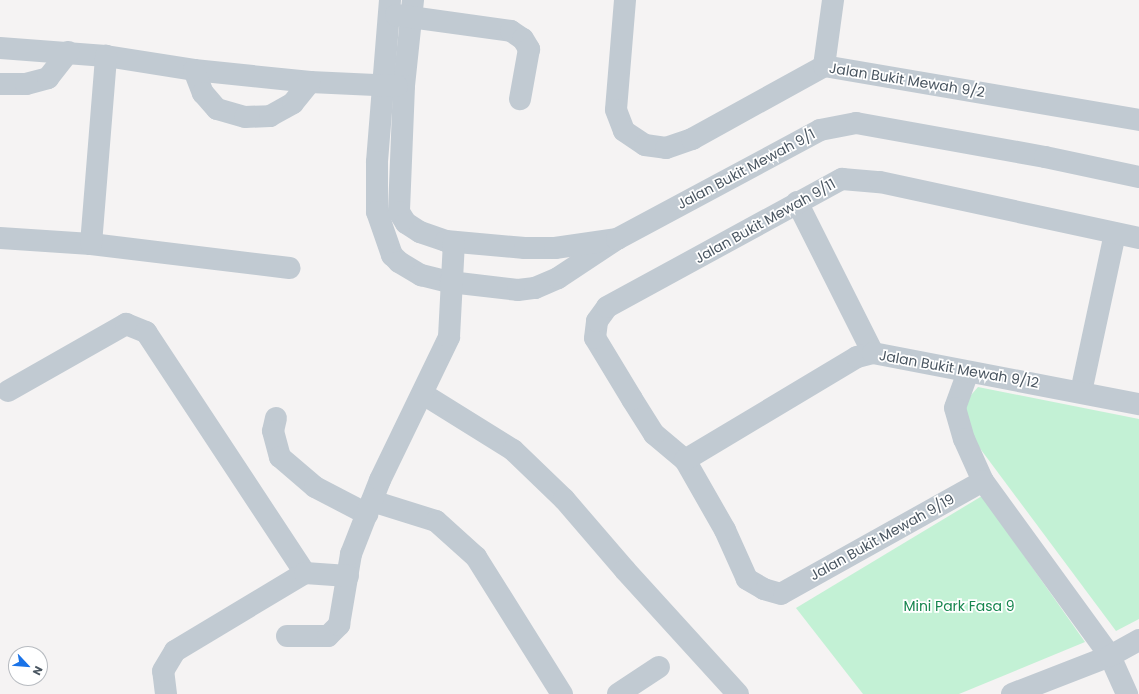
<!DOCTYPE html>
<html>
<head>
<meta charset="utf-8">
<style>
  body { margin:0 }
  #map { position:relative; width:1139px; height:694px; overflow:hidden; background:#f5f3f3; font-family:Poppins,sans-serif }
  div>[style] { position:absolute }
  .green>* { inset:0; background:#c3f1d5 }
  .minor>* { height:22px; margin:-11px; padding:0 11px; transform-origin:11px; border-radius:11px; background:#c1cad2 }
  span { translate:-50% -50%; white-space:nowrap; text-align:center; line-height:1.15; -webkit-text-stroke:3.5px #fff; paint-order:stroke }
  .street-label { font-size:14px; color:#4a5661 }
  .park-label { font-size:14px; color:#17864f }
  .north { position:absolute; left:8px; top:646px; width:40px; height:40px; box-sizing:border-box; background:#fff; border:1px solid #b7bbc0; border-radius:50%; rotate:116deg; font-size:11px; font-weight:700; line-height:16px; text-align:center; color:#4a5661 }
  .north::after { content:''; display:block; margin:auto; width:14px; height:18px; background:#1a73e8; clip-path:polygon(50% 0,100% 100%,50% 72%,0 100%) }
</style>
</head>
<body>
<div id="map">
  <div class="green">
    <i style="clip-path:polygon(978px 387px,1139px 419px,1139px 619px,1116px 631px,970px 435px,965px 402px)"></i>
    <i style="clip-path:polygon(982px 496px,1085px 642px,959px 694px,863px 694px,796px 608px)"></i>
  </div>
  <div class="minor">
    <i style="left:390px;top:0;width:163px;rotate:94.6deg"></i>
    <i style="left:377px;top:162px;width:50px;rotate:90deg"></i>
    <i style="left:377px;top:212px;width:46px;rotate:70.8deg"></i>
    <i style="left:392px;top:255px;width:10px;rotate:45deg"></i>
    <i style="left:399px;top:262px;width:26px;rotate:31deg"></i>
    <i style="left:421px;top:275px;width:30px;rotate:14deg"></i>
    <i style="left:450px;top:282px;width:68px;rotate:6.7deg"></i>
    <i style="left:518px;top:290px;width:17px;rotate:-7deg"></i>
    <i style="left:535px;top:288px;width:25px;rotate:-23deg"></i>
    <i style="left:558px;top:278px;width:67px;rotate:-33.5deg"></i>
    <i style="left:413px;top:0;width:86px;rotate:96deg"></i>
    <i style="left:404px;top:86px;width:126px;rotate:92.3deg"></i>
    <i style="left:399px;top:212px;width:13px;rotate:58deg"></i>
    <i style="left:406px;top:223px;width:17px;rotate:33deg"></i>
    <i style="left:420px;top:232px;width:28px;rotate:19deg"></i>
    <i style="left:446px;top:241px;width:79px;rotate:5.1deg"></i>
    <i style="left:525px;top:248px;width:30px"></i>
    <i style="left:555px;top:248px;width:63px;rotate:-8.3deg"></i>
    <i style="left:617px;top:239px;width:230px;rotate:-28.2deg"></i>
    <i style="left:820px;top:130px;width:37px;rotate:-11deg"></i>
    <i style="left:856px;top:123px;width:192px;rotate:10.2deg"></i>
    <i style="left:1045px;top:157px;width:96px;rotate:12deg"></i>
    <i style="left:625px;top:0;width:110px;rotate:94.7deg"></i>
    <i style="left:616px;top:110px;width:22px;rotate:69deg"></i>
    <i style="left:624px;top:131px;width:25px;rotate:34deg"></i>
    <i style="left:645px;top:145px;width:21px;rotate:8deg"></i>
    <i style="left:666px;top:148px;width:28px;rotate:-19deg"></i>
    <i style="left:692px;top:139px;width:151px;rotate:-28.9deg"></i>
    <i style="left:824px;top:66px;width:320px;rotate:9.7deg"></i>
    <i style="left:396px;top:15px;width:116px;rotate:7.9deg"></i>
    <i style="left:511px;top:31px;width:14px;rotate:34deg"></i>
    <i style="left:523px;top:39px;width:12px;rotate:59deg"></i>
    <i style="left:529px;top:49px;width:51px;rotate:100.2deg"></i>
    <i style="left:0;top:48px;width:106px;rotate:4.3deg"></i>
    <i style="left:106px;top:56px;width:89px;rotate:9deg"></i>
    <i style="left:194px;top:70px;width:117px;rotate:5.9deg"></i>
    <i style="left:310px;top:82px;width:87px;rotate:2.6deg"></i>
    <i style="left:824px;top:66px;width:67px;rotate:-82.2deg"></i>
    <i style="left:194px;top:70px;width:25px;rotate:69deg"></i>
    <i style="left:203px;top:93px;width:21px;rotate:49deg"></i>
    <i style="left:217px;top:109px;width:29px;rotate:16deg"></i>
    <i style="left:245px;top:117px;width:25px;rotate:-2deg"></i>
    <i style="left:270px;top:116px;width:26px;rotate:-29deg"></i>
    <i style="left:293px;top:103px;width:27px;rotate:-51deg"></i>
    <i style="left:0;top:84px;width:26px"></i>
    <i style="left:26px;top:84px;width:23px;rotate:-15deg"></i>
    <i style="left:48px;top:78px;width:33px;rotate:-52deg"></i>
    <i style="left:797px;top:202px;width:169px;rotate:63.3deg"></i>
    <i style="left:0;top:238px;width:91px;rotate:3.8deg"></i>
    <i style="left:91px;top:244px;width:200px;rotate:6.9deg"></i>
    <i style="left:91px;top:244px;width:189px;rotate:-85.4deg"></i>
    <i style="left:968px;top:372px;width:38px;rotate:110deg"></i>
    <i style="left:955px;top:408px;width:32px;rotate:74deg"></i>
    <i style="left:964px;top:439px;width:46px;rotate:65.7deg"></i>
    <i style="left:983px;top:481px;width:216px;rotate:54deg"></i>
    <i style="left:1110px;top:656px;width:42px;rotate:65.9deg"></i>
    <i style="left:8px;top:391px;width:136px;rotate:-29.6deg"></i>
    <i style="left:126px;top:324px;width:22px;rotate:22deg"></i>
    <i style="left:146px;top:332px;width:289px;rotate:56.6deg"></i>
    <i style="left:1081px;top:392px;width:162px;rotate:-77.9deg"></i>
    <i style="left:423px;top:394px;width:106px;rotate:31.9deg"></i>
    <i style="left:513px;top:450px;width:71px;rotate:43.9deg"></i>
    <i style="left:564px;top:499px;width:94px;rotate:49.3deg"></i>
    <i style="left:625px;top:570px;width:168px;rotate:47.7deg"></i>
    <i style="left:276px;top:418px;width:13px;rotate:103deg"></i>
    <i style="left:273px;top:431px;width:27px;rotate:75deg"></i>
    <i style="left:280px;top:457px;width:46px;rotate:40.6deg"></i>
    <i style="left:315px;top:487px;width:59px;rotate:27.4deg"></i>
    <i style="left:685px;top:460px;width:40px;rotate:-140deg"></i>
    <i style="left:654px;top:434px;width:41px;rotate:-122.2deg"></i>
    <i style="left:632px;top:399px;width:71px;rotate:-121.2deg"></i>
    <i style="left:595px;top:338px;width:17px;rotate:-83deg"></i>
    <i style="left:597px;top:321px;width:17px;rotate:-54deg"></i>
    <i style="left:607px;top:307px;width:268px;rotate:-28.6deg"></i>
    <i style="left:842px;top:179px;width:38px;rotate:5deg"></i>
    <i style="left:880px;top:182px;width:265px;rotate:12.2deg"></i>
    <i style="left:983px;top:481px;width:231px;rotate:150.8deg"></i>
    <i style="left:781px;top:594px;width:18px;rotate:-164deg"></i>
    <i style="left:764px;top:589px;width:20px;rotate:-150deg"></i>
    <i style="left:747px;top:579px;width:54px;rotate:-114.2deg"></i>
    <i style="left:725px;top:530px;width:81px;rotate:-119.7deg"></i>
    <i style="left:685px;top:460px;width:200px;rotate:-30.9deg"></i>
    <i style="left:857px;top:357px;width:16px;rotate:-14deg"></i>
    <i style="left:873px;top:353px;width:271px;rotate:10.9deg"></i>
    <i style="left:372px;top:501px;width:67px;rotate:17.4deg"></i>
    <i style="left:436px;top:521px;width:54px;rotate:42deg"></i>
    <i style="left:476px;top:557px;width:162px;rotate:57.9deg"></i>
    <i style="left:287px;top:636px;width:41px"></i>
    <i style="left:328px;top:636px;width:16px;rotate:-45deg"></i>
    <i style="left:339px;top:625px;width:72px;rotate:-80.4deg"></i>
    <i style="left:351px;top:554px;width:79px;rotate:-68.6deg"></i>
    <i style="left:380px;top:480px;width:159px;rotate:-64.2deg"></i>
    <i style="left:449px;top:337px;width:95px;rotate:-87deg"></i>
    <i style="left:166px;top:694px;width:23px;rotate:-97deg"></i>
    <i style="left:163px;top:671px;width:23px;rotate:-59deg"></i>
    <i style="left:175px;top:651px;width:152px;rotate:-31deg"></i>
    <i style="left:305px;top:573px;width:43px;rotate:4deg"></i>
    <i style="left:618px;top:694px;width:49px;rotate:-33.4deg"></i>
    <i style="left:1012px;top:694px;width:105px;rotate:-21.2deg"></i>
    <i style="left:1110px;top:656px;width:33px;rotate:-29deg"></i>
  </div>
  <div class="street-label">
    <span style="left:907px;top:80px;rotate:9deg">Jalan Bukit Mewah 9/2</span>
    <span style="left:746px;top:169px;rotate:-28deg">Jalan Bukit Mewah 9/1</span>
    <span style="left:765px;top:221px;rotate:-29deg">Jalan Bukit Mewah 9/11</span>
    <span style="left:959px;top:369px;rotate:10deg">Jalan Bukit Mewah 9/12</span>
    <span style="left:882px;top:537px;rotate:-29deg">Jalan Bukit Mewah 9/19</span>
  </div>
  <div class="park-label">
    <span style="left:959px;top:606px">Mini Park Fasa 9</span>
  </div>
  <div class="north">N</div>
</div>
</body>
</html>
